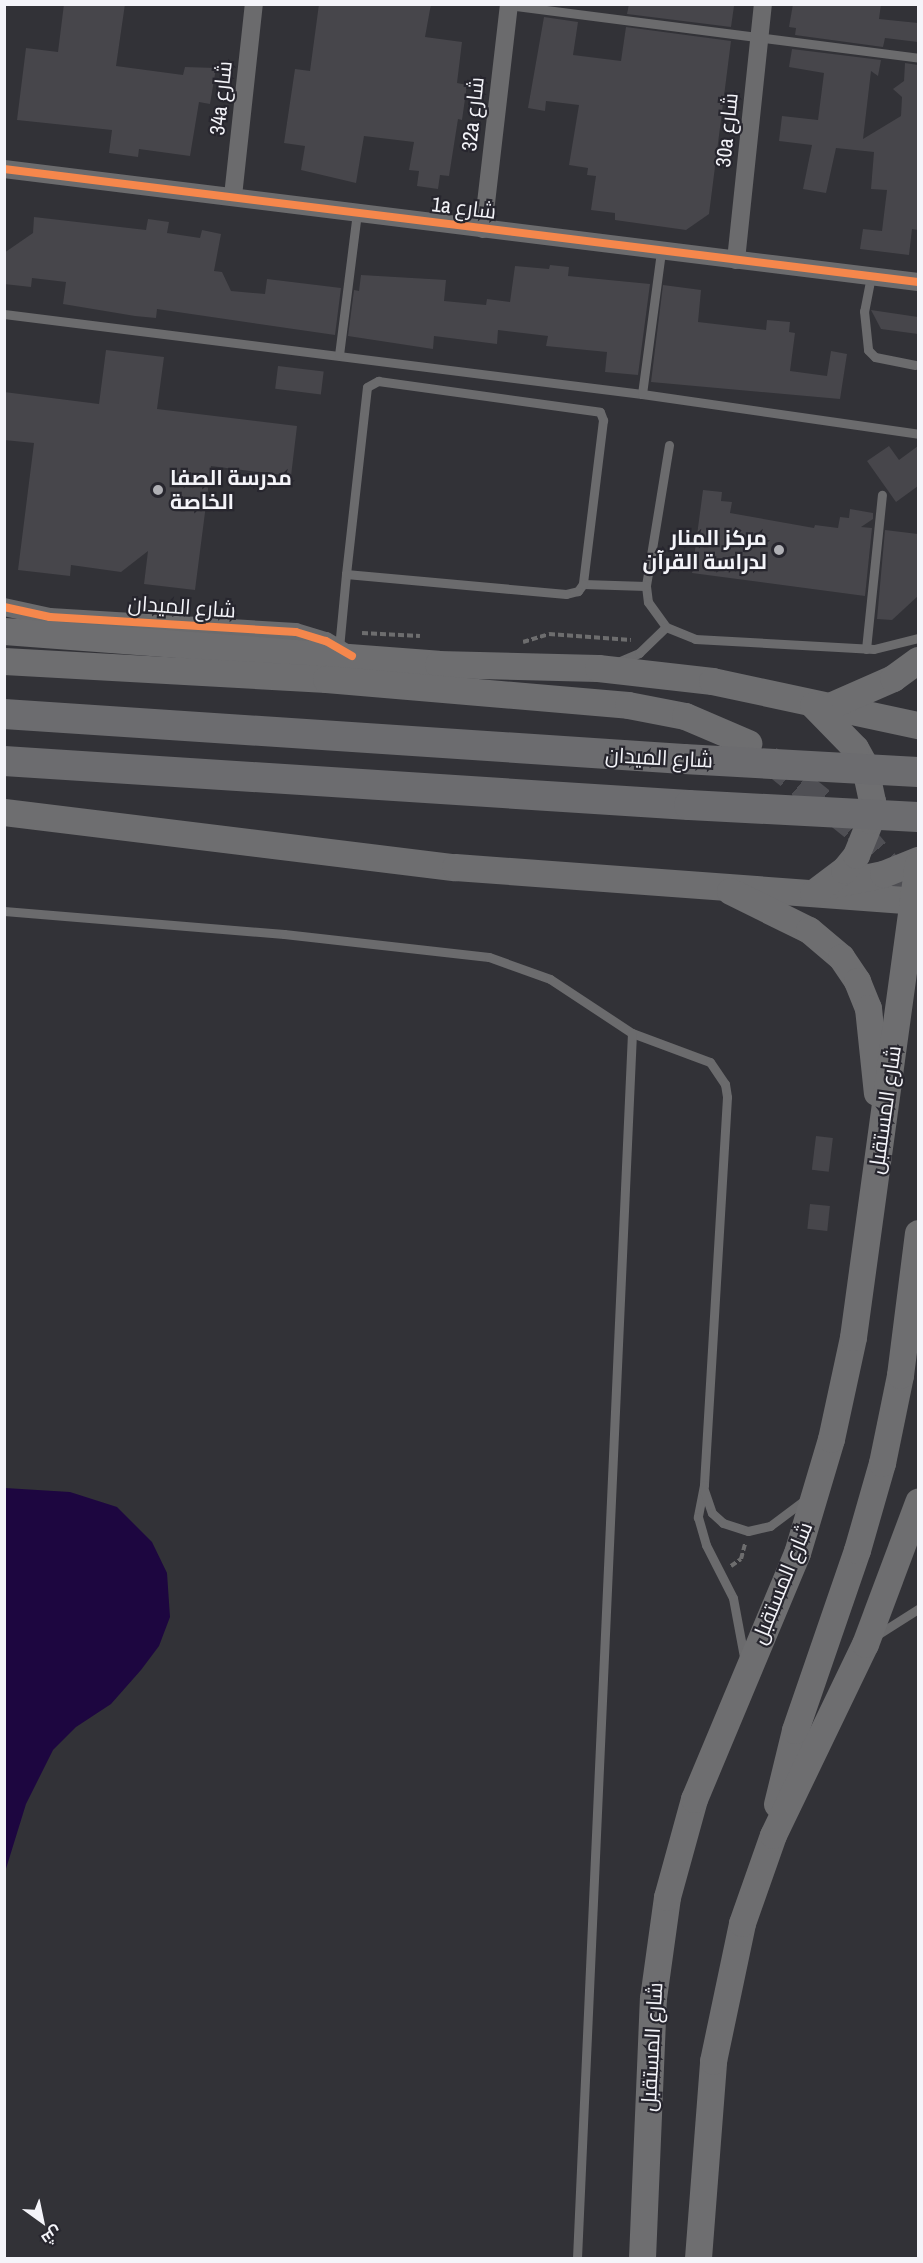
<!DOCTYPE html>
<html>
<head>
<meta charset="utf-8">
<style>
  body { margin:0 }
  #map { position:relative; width:923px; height:2263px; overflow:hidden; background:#323237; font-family:"Archivo Narrow",Cairo,sans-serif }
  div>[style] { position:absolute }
  .water>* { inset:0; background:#1d0640 }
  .building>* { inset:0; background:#47464b; transform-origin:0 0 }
  .secondary-tunnel>* { height:27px; margin-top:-13.5px; transform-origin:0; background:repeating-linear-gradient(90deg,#4f4f54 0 27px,transparent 0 41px) }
  .path>* { height:4px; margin-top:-2px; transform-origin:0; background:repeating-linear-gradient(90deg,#6d6d6e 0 6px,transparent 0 9px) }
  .lane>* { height:9px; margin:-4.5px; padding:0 4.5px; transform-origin:4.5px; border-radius:4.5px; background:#6b6b6d }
  .street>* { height:18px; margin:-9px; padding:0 9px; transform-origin:9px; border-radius:9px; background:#6b6b6d }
  .secondary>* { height:27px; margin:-13.5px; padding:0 13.5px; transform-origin:13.5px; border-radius:13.5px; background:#6e6e70 }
  .primary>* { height:30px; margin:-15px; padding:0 15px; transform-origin:15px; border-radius:15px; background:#6c6c6f }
  .primary-bridge>* { height:30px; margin:-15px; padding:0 15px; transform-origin:15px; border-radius:15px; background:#6c6c6f }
  .cycleway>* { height:8px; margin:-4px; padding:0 4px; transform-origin:4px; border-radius:4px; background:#f5874c }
  .dots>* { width:16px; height:16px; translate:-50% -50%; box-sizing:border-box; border:3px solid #27262e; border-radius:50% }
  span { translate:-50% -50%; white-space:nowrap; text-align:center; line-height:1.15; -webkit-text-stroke:4.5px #27262e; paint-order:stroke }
  .street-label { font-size:21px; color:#f4f4f9 }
  .poi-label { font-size:21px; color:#f4f4f9; font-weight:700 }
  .left { translate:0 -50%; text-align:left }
  .right { translate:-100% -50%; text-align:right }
  .frame { position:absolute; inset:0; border:6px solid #f4f4f9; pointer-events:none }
  .north { position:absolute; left:12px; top:2191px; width:60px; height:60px; -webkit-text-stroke:4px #27262e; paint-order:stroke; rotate:147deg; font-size:16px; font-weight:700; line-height:24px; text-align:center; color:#f4f4f9 }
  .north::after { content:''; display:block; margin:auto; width:21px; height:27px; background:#f4f4f9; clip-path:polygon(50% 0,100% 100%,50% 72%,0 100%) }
</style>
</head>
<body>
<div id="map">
  <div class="water">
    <i style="clip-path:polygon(5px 1488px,70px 1492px,117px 1507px,152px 1542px,167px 1573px,170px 1617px,159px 1646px,141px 1670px,111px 1704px,76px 1727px,53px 1750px,26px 1804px,5px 1872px)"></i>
  </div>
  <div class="building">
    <i style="clip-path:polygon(64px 4px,125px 4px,116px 66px,183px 75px,185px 67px,216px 68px,210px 104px,199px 102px,190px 156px,139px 149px,138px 157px,109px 153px,112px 130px,17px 120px,26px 48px,58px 52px)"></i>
    <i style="clip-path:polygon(319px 4px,431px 4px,425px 37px,462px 42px,457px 83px,467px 85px,462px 120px,458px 119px,449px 176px,440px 175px,438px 189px,417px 186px,419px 171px,409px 170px,414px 142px,364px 136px,356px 183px,301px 170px,305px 146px,284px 143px,295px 69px,310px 71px)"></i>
    <i style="clip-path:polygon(629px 4px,720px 4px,734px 6px,731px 27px,627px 14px)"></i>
    <i style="clip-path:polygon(793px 4px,881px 4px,879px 19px,918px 23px,918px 42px,885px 38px,883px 47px,795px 35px,796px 28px,789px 27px)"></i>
    <i style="clip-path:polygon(544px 17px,578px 22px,573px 55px,621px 61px,626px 27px,731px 41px,709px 214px,686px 230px,615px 220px,615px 213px,591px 210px,596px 176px,587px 175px,588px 168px,569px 165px,579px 105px,546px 101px,545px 111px,528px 108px)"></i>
    <i style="clip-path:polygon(792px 49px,881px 60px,878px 76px,871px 71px,863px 139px,901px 116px,902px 97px,893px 89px,904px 81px,905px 63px,918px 65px,918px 230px,912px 229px,909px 255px,860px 249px,863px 229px,882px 231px,887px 190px,871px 189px,874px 152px,836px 148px,826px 193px,803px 189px,812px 145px,779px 141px,782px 116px,818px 120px,824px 73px,789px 67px)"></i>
    <i style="clip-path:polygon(34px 217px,146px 230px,148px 219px,169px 222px,167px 233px,200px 238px,202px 230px,221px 234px,214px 271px,222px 272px,231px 291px,265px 294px,267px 279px,341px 288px,335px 335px,157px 309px,156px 318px,135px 316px,63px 304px,66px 282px,32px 278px,31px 287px,4px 284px,4px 253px,33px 233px)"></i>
    <i style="clip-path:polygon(550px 265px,569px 267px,568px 276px,650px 284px,638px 375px,605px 372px,607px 352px,546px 346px,548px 336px,498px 330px,497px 344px,434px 336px,433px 349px,348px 336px,354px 290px,359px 291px,361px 275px,446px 280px,444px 301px,486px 305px,487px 299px,510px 302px,515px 266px,549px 269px)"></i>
    <i style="clip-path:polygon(663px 285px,701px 290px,698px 322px,766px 330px,767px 320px,790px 322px,789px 332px,795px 333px,790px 371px,827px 376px,831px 351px,847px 354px,840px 399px,651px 382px)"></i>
    <i style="clip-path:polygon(871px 310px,918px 317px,918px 334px,881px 329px)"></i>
    <i style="clip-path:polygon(106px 350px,164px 357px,157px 409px,297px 426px,291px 476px,211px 466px,195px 590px,144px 584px,148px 551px,121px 572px,71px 565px,70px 576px,18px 570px,34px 443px,4px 440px,4px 392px,99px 404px)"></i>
    <i style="left:278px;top:366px;width:46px;height:23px;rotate:7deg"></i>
    <i style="clip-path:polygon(889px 446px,899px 460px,918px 446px,918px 486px,896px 502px,867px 461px)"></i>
    <i style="clip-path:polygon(703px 490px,722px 492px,721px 501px,732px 502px,730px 513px,814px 528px,815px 525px,838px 528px,840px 517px,849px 518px,850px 509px,873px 513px,873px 519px,861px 527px,872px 528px,865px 596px,692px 573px)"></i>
    <i style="clip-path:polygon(885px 530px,918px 534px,918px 596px,892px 620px,877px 619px)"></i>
    <i style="left:816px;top:1136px;width:17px;height:34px;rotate:7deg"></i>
    <i style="left:810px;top:1204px;width:20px;height:25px;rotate:6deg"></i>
  </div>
  <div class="secondary-tunnel">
    <i style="left:768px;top:758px;width:115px;rotate:38.7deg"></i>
    <i style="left:858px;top:830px;width:61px;rotate:50.3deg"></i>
    <i style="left:897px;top:877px;width:46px;rotate:62.9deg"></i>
  </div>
  <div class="path">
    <i style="left:362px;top:633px;width:58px;rotate:3deg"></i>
    <i style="left:523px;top:642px;width:27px;rotate:-17deg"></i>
    <i style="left:549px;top:634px;width:82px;rotate:4.2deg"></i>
    <i style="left:731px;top:1566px;width:12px;rotate:-35deg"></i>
    <i style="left:741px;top:1559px;width:16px;rotate:-75deg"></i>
  </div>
  <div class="lane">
    <i style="left:507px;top:5px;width:414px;rotate:7.3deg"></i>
    <i style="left:871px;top:276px;width:36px;rotate:101deg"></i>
    <i style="left:864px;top:311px;width:39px;rotate:84deg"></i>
    <i style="left:868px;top:350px;width:10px;rotate:45deg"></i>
    <i style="left:875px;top:357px;width:41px;rotate:11.3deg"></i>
    <i style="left:4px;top:314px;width:643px;rotate:7.15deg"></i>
    <i style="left:642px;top:394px;width:279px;rotate:8.2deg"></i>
    <i style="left:339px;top:355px;width:143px;rotate:-82.8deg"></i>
    <i style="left:642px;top:394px;width:144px;rotate:-82.4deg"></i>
    <i style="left:669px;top:445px;width:143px;rotate:99.3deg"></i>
    <i style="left:646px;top:586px;width:16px;rotate:83deg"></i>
    <i style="left:648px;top:602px;width:31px;rotate:54deg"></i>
    <i style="left:666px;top:627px;width:31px;rotate:22deg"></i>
    <i style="left:695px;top:639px;width:179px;rotate:3.2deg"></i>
    <i style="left:874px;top:649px;width:45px;rotate:-14deg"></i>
    <i style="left:583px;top:584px;width:63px;rotate:1.8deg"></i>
    <i style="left:339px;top:648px;width:74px;rotate:-84.6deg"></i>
    <i style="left:346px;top:574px;width:188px;rotate:-83.6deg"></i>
    <i style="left:367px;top:387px;width:13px;rotate:-29deg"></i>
    <i style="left:378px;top:381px;width:224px;rotate:7.9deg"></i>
    <i style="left:600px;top:412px;width:9px;rotate:69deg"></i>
    <i style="left:603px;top:420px;width:165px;rotate:97deg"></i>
    <i style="left:583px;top:584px;width:9px;rotate:126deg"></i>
    <i style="left:578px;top:591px;width:12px;rotate:166deg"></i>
    <i style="left:566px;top:594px;width:221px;rotate:-174.8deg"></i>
    <i style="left:866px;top:649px;width:155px;rotate:-84.1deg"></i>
    <i style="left:618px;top:662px;width:23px;rotate:-23deg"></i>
    <i style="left:639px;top:653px;width:37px;rotate:-44deg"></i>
    <i style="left:4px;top:911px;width:281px;rotate:4.7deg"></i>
    <i style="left:284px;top:934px;width:206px;rotate:6.4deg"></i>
    <i style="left:489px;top:957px;width:65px;rotate:19.8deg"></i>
    <i style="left:550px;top:979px;width:98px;rotate:33.4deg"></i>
    <i style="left:632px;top:1033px;width:83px;rotate:20.4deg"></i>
    <i style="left:710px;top:1062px;width:27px;rotate:56deg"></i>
    <i style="left:725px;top:1084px;width:13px;rotate:81deg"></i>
    <i style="left:727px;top:1097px;width:389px;rotate:93.4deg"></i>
    <i style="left:704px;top:1485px;width:33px;rotate:101deg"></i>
    <i style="left:698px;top:1517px;width:29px;rotate:74deg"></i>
    <i style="left:706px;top:1545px;width:59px;rotate:63deg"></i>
    <i style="left:733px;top:1598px;width:60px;rotate:79.4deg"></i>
    <i style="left:704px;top:1490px;width:24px;rotate:71deg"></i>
    <i style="left:712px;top:1513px;width:15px;rotate:42deg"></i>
    <i style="left:723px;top:1523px;width:26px;rotate:18deg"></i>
    <i style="left:748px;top:1531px;width:23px;rotate:-13deg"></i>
    <i style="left:770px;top:1526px;width:45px;rotate:-36.9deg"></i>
    <i style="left:877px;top:1635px;width:49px;rotate:-32.4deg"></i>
    <i style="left:577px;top:2258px;width:1226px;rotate:-87.43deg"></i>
  </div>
  <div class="street">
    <i style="left:4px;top:169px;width:921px;rotate:7.05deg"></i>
    <i style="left:233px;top:196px;width:193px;rotate:-83.8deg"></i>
    <i style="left:483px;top:229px;width:226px;rotate:-83.4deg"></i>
    <i style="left:736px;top:260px;width:257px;rotate:-84deg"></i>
    <i style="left:4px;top:607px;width:47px;rotate:12.3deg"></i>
    <i style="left:50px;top:617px;width:246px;rotate:3.5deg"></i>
    <i style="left:296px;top:632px;width:31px;rotate:17deg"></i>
    <i style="left:326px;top:641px;width:26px;rotate:31deg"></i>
  </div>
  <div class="secondary">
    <i style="left:4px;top:631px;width:435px;rotate:4.3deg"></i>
    <i style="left:438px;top:664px;width:160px;rotate:1.4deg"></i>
    <i style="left:598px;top:668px;width:115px;rotate:6.5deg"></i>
    <i style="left:712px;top:681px;width:211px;rotate:12.1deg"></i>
    <i style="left:4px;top:661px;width:323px;rotate:3.2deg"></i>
    <i style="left:326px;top:679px;width:303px;rotate:4.9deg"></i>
    <i style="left:628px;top:705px;width:58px;rotate:10.9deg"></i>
    <i style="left:685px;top:716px;width:69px;rotate:23.2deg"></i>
    <i style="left:827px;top:707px;width:72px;rotate:-23.7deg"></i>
    <i style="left:893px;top:678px;width:31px;rotate:-36deg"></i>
    <i style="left:4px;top:812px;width:454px;rotate:7deg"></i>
    <i style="left:455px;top:867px;width:464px;rotate:4.2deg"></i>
    <i style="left:830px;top:885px;width:54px;rotate:-11.7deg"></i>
    <i style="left:883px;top:874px;width:38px;rotate:-22deg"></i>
    <i style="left:730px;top:891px;width:88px;rotate:26.3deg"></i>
    <i style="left:809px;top:930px;width:42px;rotate:40.2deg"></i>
    <i style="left:841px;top:957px;width:29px;rotate:56deg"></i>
    <i style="left:857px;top:981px;width:29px;rotate:68deg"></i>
    <i style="left:868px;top:1008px;width:85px;rotate:84deg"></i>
    <i style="left:813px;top:893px;width:39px;rotate:-37deg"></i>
    <i style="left:844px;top:870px;width:19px;rotate:-51deg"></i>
    <i style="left:856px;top:855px;width:38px;rotate:-68deg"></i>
    <i style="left:870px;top:820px;width:19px;rotate:-84deg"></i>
    <i style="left:872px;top:801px;width:38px;rotate:-102deg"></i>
    <i style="left:864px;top:764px;width:18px;rotate:-119deg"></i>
    <i style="left:855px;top:748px;width:60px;rotate:-134.3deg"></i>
    <i style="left:777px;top:1804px;width:76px;rotate:-76.3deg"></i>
    <i style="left:795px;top:1730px;width:190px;rotate:-71deg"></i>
    <i style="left:857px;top:1550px;width:91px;rotate:-74deg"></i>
    <i style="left:882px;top:1463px;width:90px;rotate:-78.4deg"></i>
    <i style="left:900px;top:1375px;width:143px;rotate:-82.8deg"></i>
    <i style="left:642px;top:2258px;width:260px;rotate:-87.6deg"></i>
    <i style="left:653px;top:1998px;width:102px;rotate:-82.1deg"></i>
    <i style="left:667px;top:1897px;width:102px;rotate:-74.6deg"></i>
    <i style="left:694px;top:1799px;width:267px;rotate:-67.3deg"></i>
    <i style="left:797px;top:1553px;width:119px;rotate:-73.4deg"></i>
    <i style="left:831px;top:1439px;width:104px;rotate:-77.8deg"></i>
    <i style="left:853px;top:1337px;width:477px;rotate:-82.2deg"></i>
    <i style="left:698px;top:2258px;width:198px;rotate:-85.6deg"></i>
    <i style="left:713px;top:2061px;width:141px;rotate:-78.1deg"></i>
    <i style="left:742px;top:1923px;width:93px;rotate:-70.6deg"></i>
    <i style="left:773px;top:1835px;width:212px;rotate:-64.3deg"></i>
    <i style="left:865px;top:1644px;width:152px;rotate:-69.5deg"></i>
  </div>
  <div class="primary">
    <i style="left:4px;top:714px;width:681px;rotate:3.79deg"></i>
    <i style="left:4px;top:761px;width:686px;rotate:3.68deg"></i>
  </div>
  <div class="primary-bridge">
    <i style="left:684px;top:759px;width:234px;rotate:3.2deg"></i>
    <i style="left:689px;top:805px;width:229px;rotate:3deg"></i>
  </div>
  <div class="cycleway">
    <i style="left:4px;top:169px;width:921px;rotate:7.05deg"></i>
    <i style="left:4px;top:607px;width:47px;rotate:12.3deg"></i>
    <i style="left:50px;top:617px;width:246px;rotate:3.5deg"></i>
    <i style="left:296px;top:632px;width:31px;rotate:17deg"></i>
    <i style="left:326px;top:641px;width:30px;rotate:30deg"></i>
  </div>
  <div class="dots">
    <i style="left:158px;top:490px;background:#b0b0b5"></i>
    <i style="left:779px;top:550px;background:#b0b0b5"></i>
  </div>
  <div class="street-label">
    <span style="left:221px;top:98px;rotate:-84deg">34a شارع</span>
    <span style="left:473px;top:114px;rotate:-84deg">32a شارع</span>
    <span style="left:727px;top:130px;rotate:-84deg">30a شارع</span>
    <span style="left:464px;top:208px;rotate:7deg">1a شارع</span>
    <span style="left:182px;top:607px;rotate:4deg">شارع الميدان</span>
    <span style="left:659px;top:758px;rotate:3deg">شارع الميدان</span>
    <span style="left:885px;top:1110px;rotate:-82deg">شارع المستقبل</span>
    <span style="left:782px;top:1583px;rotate:-68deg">شارع المستقبل</span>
    <span style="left:652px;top:2047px;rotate:-87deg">شارع المستقبل</span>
  </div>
  <div class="poi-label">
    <span class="left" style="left:170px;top:490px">مدرسة الصفا<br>الخاصة</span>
    <span class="right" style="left:767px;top:550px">مركز المنار<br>لدراسة القرآن</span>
  </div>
  <div class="frame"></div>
  <div class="north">ش</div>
</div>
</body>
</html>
